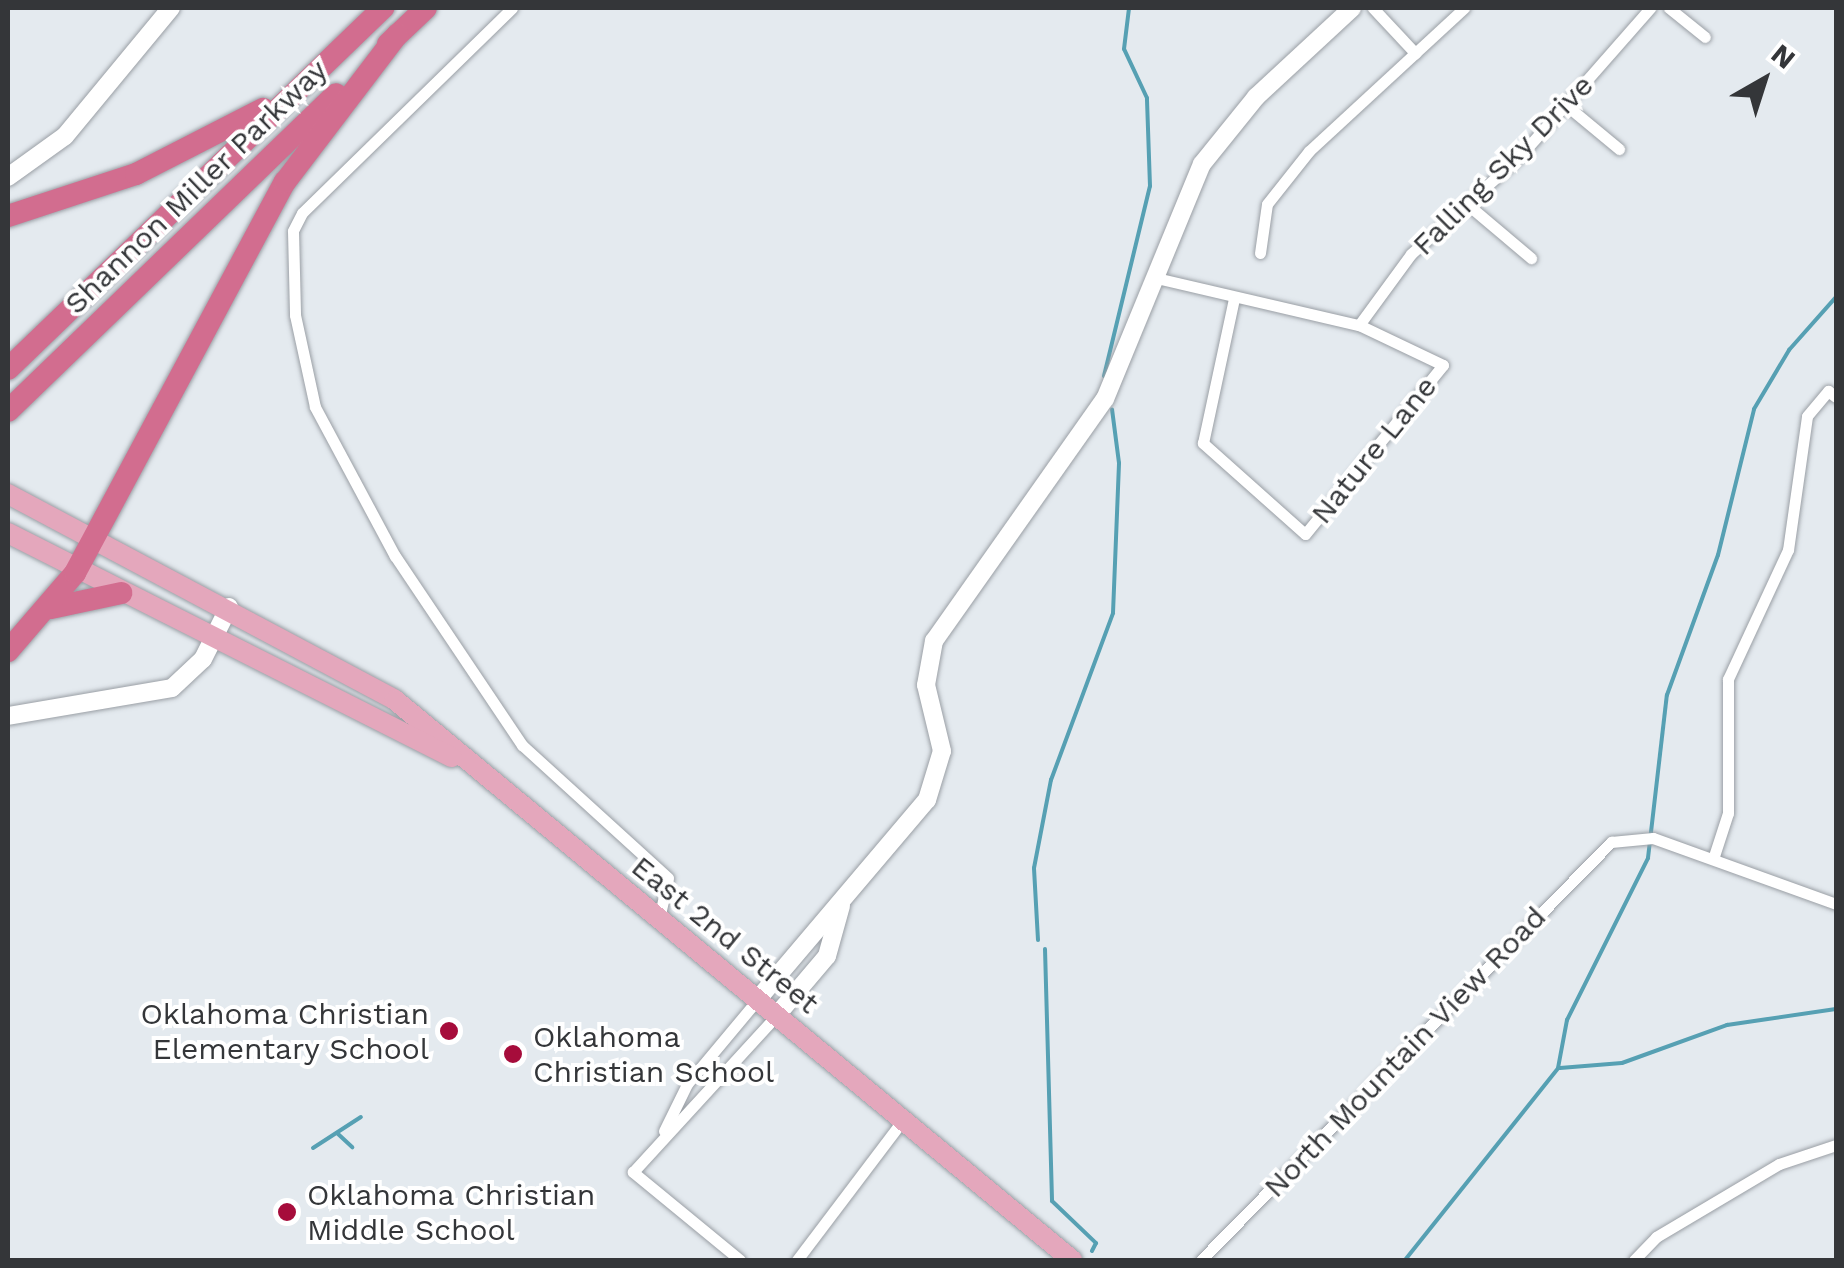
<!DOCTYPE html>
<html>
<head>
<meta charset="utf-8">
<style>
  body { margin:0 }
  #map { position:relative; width:1844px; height:1268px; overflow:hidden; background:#e4eaef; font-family:"Work Sans",sans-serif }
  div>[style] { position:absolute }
  .stream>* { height:4px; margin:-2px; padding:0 2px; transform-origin:2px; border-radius:2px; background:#56a0b3 }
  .roads { filter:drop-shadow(0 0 2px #9a9fa5) drop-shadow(0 0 2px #9a9fa5) }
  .street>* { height:11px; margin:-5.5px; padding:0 5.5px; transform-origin:5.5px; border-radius:5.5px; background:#fff }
  .secondary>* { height:18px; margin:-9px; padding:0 9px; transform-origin:9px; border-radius:9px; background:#fff }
  .primary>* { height:20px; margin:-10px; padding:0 10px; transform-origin:10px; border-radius:10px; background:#e4a7bc }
  .highway>* { height:22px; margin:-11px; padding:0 11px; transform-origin:11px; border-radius:11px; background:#d26d8f }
  .dots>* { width:28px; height:28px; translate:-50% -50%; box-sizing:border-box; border:5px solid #fff; border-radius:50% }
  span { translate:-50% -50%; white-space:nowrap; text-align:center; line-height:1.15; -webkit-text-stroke:8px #fff; paint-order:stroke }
  .street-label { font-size:30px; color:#343639 }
  .poi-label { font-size:30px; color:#343639 }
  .right { translate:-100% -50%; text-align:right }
  .left { translate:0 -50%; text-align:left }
  .frame { position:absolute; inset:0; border:10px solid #343639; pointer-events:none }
  .north { position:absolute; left:1714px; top:30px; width:100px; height:100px; -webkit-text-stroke:8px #fff; paint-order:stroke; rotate:39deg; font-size:28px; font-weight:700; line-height:40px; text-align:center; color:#343639 }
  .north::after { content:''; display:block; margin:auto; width:35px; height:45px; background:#343639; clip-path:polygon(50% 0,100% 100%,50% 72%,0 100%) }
</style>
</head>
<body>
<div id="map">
  <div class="stream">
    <i style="left:1104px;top:376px;width:195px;rotate:-76.4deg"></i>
    <i style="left:1150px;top:186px;width:88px;rotate:-92deg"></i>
    <i style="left:1147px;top:98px;width:54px;rotate:-115.1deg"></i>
    <i style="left:1124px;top:49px;width:41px;rotate:-83deg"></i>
    <i style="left:1038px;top:940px;width:72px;rotate:-93.2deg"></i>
    <i style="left:1034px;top:868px;width:90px;rotate:-79.1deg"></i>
    <i style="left:1051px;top:780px;width:178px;rotate:-69.6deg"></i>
    <i style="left:1113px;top:613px;width:150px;rotate:-87.7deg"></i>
    <i style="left:1119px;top:463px;width:54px;rotate:-97.4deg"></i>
    <i style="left:1045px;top:949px;width:252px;rotate:88.4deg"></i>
    <i style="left:1052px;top:1201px;width:61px;rotate:43.7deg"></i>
    <i style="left:1096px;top:1243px;width:9px;rotate:117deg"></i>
    <i style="left:1560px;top:1068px;width:62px;rotate:-4.6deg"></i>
    <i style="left:1622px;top:1063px;width:112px;rotate:-19.9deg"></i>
    <i style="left:1727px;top:1025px;width:110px;rotate:-8.4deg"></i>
    <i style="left:337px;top:1133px;width:21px;rotate:43deg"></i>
    <i style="left:313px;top:1148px;width:57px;rotate:-32.9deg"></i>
    <i style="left:1405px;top:1260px;width:246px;rotate:-51.4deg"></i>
    <i style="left:1558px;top:1068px;width:49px;rotate:-79.4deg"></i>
    <i style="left:1567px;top:1020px;width:181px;rotate:-63.4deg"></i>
    <i style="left:1648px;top:858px;width:164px;rotate:-83.4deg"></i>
    <i style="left:1667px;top:695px;width:149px;rotate:-70deg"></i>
    <i style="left:1718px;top:555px;width:150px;rotate:-76.1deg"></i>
    <i style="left:1754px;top:409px;width:69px;rotate:-59.3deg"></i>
    <i style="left:1789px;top:350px;width:71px;rotate:-48.4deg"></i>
  </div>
  <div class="roads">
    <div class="street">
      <i style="left:512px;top:8px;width:293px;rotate:135.7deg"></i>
      <i style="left:302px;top:213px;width:20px;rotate:117deg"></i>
      <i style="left:293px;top:231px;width:84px;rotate:88.6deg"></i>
      <i style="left:295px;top:315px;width:94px;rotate:77.7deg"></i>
      <i style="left:315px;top:407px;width:169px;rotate:61.8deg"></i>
      <i style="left:395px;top:556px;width:228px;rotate:56.1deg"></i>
      <i style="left:522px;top:745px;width:197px;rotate:42.3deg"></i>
      <i style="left:668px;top:878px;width:42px;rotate:102.4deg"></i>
      <i style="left:1373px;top:8px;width:62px;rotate:47deg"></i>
      <i style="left:1669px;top:8px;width:46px;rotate:38.9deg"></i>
      <i style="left:1566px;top:105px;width:69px;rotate:39.7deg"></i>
      <i style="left:1467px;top:204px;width:84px;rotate:40.2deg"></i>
      <i style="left:1260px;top:253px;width:49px;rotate:-81.9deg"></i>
      <i style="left:1267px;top:204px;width:68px;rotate:-51.6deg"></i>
      <i style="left:1309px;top:151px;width:211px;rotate:-42.7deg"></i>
      <i style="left:1152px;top:277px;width:212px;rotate:13.1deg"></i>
      <i style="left:1359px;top:325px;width:93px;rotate:25.5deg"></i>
      <i style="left:1443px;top:365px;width:218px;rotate:129.2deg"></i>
      <i style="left:1305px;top:534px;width:137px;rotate:-138.3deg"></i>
      <i style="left:1203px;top:443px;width:148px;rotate:-77.9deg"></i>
      <i style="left:1359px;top:325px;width:88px;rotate:-53.8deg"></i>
      <i style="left:1411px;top:254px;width:148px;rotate:-42deg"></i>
      <i style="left:1521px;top:155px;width:196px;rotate:-48.7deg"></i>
      <i style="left:1714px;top:856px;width:45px;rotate:-72deg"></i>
      <i style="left:1728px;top:813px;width:134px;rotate:-90deg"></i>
      <i style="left:1728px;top:679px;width:142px;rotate:-65.1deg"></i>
      <i style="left:1788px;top:550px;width:135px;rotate:-81.9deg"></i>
      <i style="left:1807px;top:416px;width:33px;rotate:-50deg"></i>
      <i style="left:1828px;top:391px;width:10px;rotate:37deg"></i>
      <i style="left:664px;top:1131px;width:52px;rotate:-63.9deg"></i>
      <i style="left:687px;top:1084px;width:111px;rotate:-50.1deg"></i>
      <i style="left:740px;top:1260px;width:139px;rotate:-140.6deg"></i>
      <i style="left:633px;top:1172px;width:213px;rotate:-47.5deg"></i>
      <i style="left:797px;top:1260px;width:174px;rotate:-52.9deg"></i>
      <i style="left:1201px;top:1260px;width:586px;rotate:-45.55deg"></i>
      <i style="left:1611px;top:842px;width:42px;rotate:-5.4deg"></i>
      <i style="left:1653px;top:838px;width:195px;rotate:19.8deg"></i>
      <i style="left:1634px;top:1260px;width:32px;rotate:-46deg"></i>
      <i style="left:1656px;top:1237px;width:143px;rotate:-30.7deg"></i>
      <i style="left:1779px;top:1164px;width:60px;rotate:-18.4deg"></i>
    </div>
    <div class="secondary">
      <i style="left:8px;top:177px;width:70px;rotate:-35.7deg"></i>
      <i style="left:65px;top:136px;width:166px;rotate:-50.4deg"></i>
      <i style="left:8px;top:716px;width:166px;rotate:-9.7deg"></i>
      <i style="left:172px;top:688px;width:42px;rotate:-43.1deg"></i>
      <i style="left:203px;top:659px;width:58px;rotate:-63.4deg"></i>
      <i style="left:758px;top:999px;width:261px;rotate:-49.7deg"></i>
      <i style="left:927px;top:800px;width:51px;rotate:-73deg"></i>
      <i style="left:942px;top:751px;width:68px;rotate:-103.6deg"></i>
      <i style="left:926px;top:685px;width:45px;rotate:-79.7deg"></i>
      <i style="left:934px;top:641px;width:296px;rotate:-54.8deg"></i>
      <i style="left:1105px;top:399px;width:254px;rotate:-67.6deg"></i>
      <i style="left:1202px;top:164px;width:86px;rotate:-51.1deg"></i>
      <i style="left:1256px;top:97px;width:131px;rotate:-42.8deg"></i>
      <i style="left:777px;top:1015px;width:77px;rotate:-49.7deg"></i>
      <i style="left:827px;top:956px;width:52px;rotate:-74.4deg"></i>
    </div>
    <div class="primary">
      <i style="left:8px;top:494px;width:438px;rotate:28deg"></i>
      <i style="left:395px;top:700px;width:879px;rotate:39.6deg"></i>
      <i style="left:8px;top:533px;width:497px;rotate:26.8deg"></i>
    </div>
    <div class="highway">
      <i style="left:388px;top:44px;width:52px;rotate:-43.5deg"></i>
      <i style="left:8px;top:216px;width:135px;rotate:-18.2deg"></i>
      <i style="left:136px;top:174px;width:143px;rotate:-27.1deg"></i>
      <i style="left:8px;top:369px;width:521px;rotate:-43.91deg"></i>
      <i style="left:8px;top:411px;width:456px;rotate:-44deg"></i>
      <i style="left:51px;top:608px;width:72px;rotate:-12.1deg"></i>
      <i style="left:8px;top:651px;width:103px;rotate:-49.3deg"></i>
      <i style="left:75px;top:573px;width:444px;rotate:-61.8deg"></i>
      <i style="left:285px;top:182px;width:185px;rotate:-52.7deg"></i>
    </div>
  </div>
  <div class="dots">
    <i style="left:449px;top:1031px;background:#a60c3b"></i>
    <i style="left:513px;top:1054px;background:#a60c3b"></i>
    <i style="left:287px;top:1212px;background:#a60c3b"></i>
  </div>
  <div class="street-label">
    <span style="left:1503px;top:165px;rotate:-45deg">Falling Sky Drive</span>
    <span style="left:196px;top:187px;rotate:-44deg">Shannon Miller Parkway</span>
    <span style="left:1374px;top:450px;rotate:-51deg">Nature Lane</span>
    <span style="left:725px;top:935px;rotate:39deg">East 2nd Street</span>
    <span style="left:1405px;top:1052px;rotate:-46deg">North Mountain View Road</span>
  </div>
  <div class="poi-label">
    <span class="right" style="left:429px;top:1031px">Oklahoma Christian<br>Elementary School</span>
    <span class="left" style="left:533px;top:1054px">Oklahoma<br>Christian School</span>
    <span class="left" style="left:307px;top:1212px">Oklahoma Christian<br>Middle School</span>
  </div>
  <div class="frame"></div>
  <div class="north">N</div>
</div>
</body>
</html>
